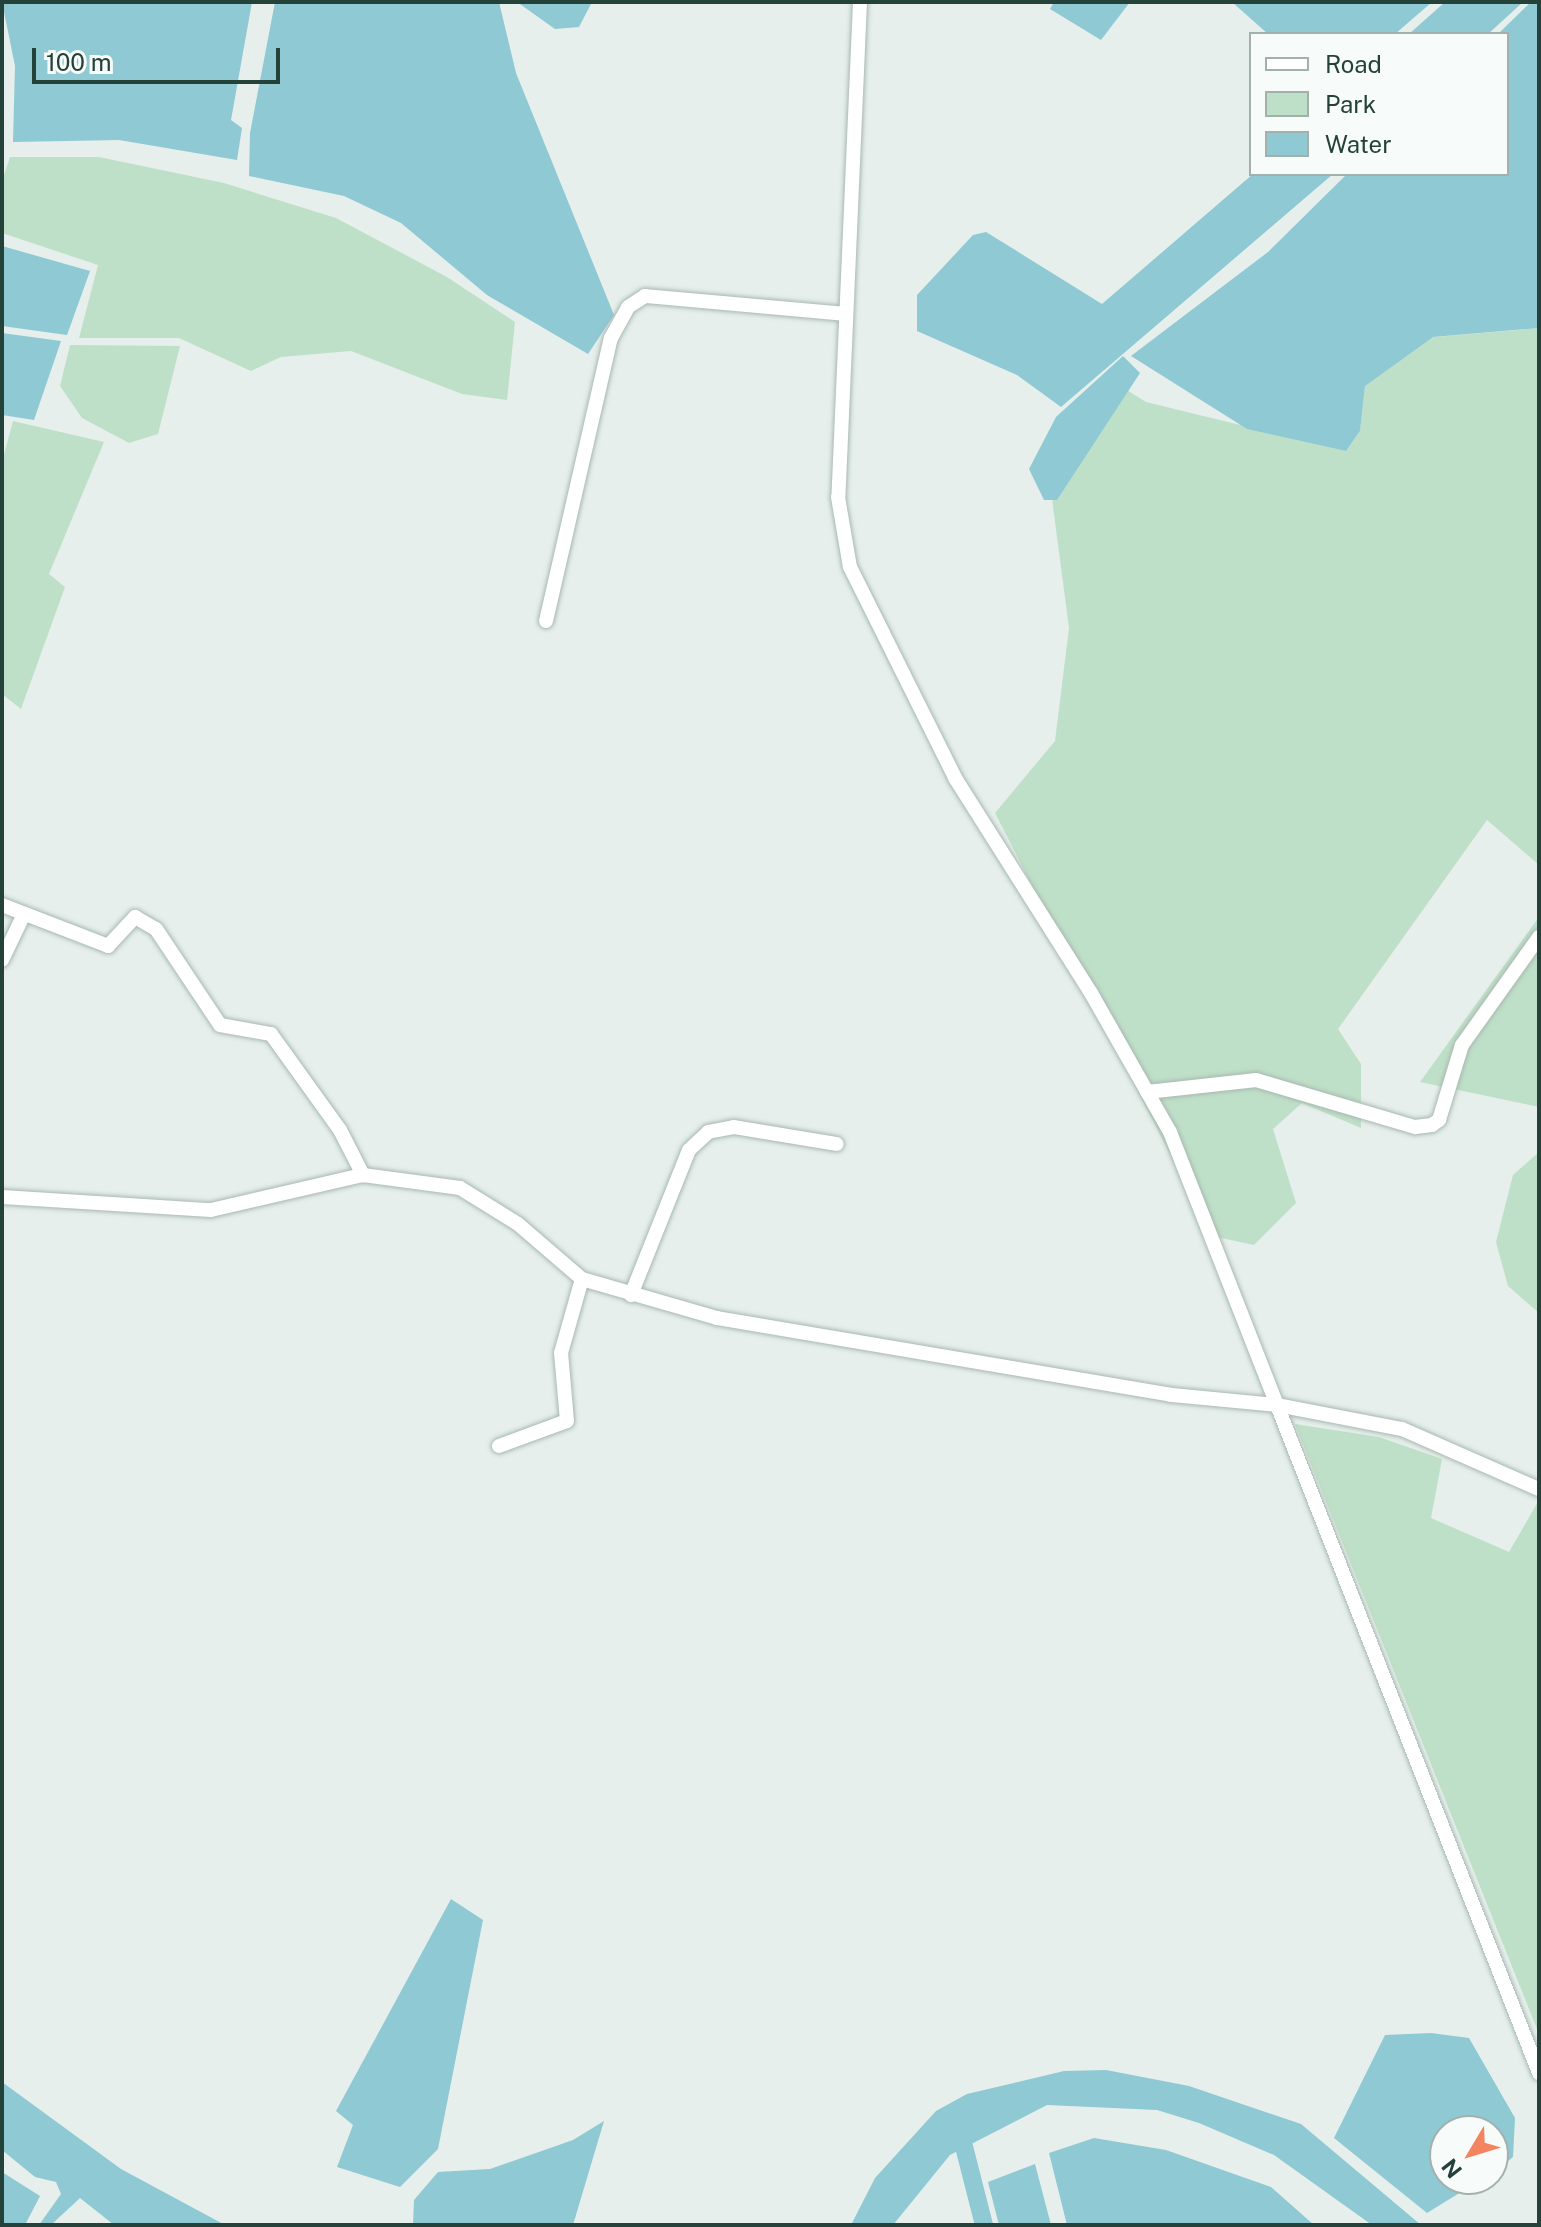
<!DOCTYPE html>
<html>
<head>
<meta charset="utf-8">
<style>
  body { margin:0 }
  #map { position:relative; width:1541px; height:2227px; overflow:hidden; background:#e6efeb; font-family:"Public Sans",sans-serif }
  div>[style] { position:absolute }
  .green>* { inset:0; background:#bfe0c8 }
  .water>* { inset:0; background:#8ec9d4; transform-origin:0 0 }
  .canal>* { height:18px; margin:-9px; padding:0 9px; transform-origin:9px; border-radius:9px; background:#8ec9d4 }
  .roads { filter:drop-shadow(0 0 2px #a8b8b2) drop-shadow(0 0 2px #a8b8b2) }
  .street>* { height:14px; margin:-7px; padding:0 7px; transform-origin:7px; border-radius:7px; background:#fff }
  span { translate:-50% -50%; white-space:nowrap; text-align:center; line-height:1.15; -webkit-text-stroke:8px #f7fbf9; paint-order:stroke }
  .frame { position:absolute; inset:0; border:4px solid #24423a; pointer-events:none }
  .legend { position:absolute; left:1249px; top:32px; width:260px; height:144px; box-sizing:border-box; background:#f7fbf9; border:2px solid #a3b1ad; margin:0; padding:10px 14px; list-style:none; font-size:24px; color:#24423a }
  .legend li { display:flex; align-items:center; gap:16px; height:40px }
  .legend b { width:40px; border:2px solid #a3b1ad }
  .north { position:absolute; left:1429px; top:2115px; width:80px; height:80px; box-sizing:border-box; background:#f7fbf9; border:2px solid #a3b1ad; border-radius:50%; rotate:232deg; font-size:22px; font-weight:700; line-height:32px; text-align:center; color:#24423a }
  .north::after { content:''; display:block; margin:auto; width:28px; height:36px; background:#f4845f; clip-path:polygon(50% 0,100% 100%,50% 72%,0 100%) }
  .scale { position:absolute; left:32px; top:48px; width:248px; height:36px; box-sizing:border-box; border:4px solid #24423a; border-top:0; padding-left:10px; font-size:24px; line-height:28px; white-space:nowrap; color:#24423a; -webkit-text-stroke:6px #f7fbf9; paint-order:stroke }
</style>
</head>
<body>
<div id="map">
  <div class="green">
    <i style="clip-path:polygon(10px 157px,99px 157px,224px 183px,336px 218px,447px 277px,515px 322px,507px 400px,462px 394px,351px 351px,281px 357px,251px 371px,179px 338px,79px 338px,98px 265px,2px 233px,2px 181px)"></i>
    <i style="clip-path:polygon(1539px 328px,1539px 865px,1487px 820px,1338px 1029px,1361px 1064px,1361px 1128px,1302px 1103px,1273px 1129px,1296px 1203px,1254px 1245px,1212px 1236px,995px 813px,1055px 741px,1069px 628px,1050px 484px,1122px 387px,1146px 402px,1346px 451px,1360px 431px,1365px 386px,1424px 338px)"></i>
    <i style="clip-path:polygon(70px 345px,180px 346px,158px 434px,129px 443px,82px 418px,60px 386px)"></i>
    <i style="clip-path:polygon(13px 421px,104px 442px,49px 574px,65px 587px,21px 709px,2px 694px,2px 462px)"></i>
    <i style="clip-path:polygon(1539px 917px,1539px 1107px,1420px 1082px)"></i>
    <i style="clip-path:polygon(1539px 1152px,1539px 1313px,1508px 1286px,1496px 1242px,1513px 1175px)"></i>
    <i style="clip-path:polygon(1295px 1424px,1379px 1437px,1442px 1459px,1431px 1518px,1509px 1552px,1539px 1500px,1539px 2034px)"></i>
  </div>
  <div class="water">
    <i style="clip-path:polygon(2px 2px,252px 2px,231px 120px,242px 128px,237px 160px,119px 140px,13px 142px,15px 66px)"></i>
    <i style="clip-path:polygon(275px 2px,499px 2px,516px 73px,614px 315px,588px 354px,487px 295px,401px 223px,344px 196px,249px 176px,250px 133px)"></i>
    <i style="clip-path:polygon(517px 2px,592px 2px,579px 27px,555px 29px)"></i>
    <i style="clip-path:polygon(1054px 2px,1130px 2px,1101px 40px,1050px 9px)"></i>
    <i style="clip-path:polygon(1232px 2px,1432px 2px,1395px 34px,1268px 34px)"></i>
    <i style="clip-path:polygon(1445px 2px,1523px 2px,1488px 34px,1409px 34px)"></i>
    <i style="clip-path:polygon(1531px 2px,1539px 2px,1539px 328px,1433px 337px,1365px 386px,1360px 431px,1346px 451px,1247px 429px,1131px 356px,1268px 252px,1347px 174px,1507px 174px,1507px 34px,1498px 34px)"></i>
    <i style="clip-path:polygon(1253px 174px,1333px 174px,1061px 407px,1017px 375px,917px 331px,917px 295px,973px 235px,986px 232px,1102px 304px)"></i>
    <i style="clip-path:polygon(2px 246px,90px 271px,67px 335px,2px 326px)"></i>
    <i style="clip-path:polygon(2px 333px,61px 341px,34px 420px,2px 415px)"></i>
    <i style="clip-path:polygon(1123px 356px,1140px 373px,1057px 500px,1044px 500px,1029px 469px,1056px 417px)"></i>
    <i style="clip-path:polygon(451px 1899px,483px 1920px,438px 2149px,400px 2187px,337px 2167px,353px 2125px,336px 2111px)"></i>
    <i style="clip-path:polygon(1431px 2033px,1469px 2038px,1515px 2118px,1513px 2157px,1493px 2173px,1493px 2131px,1445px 2131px,1445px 2179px,1482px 2179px,1427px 2213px,1334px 2138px,1385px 2035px)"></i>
    <i style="clip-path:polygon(1106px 2070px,1189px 2086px,1301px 2124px,1421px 2225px,1372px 2225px,1274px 2155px,1199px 2123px,1157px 2110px,1047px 2105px,950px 2155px,893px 2225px,851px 2225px,875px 2178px,936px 2111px,967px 2094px,1064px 2071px)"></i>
    <i style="clip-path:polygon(2px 2082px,121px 2169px,225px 2225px,114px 2225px,80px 2198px,51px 2225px,39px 2225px,61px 2194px,56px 2182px,35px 2177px,2px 2150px)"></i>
    <i style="clip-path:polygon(604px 2121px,573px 2225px,413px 2225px,414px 2200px,438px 2172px,490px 2169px,573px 2140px)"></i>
    <i style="clip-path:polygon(1094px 2138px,1166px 2150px,1271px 2187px,1314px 2225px,1067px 2225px,1049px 2153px)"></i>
    <i style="clip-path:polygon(1035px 2164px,1051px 2225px,999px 2225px,988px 2182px)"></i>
    <i style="clip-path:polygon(2px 2172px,40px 2196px,25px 2225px,2px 2225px)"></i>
    <i style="left:980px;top:2180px;width:46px;height:13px;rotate:76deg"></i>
  </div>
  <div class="canal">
    <i style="left:958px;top:2123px;width:105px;rotate:75.7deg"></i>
  </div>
  <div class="roads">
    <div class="street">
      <i style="left:860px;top:2px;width:495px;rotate:92.5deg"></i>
      <i style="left:838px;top:497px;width:71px;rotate:80.3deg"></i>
      <i style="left:850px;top:567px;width:236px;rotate:63.5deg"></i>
      <i style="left:955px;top:778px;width:254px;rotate:57.7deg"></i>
      <i style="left:1091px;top:993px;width:160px;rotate:60.4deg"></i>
      <i style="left:1170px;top:1132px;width:293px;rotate:68.6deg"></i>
      <i style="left:1277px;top:1405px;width:127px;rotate:10.9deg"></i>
      <i style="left:1402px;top:1429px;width:150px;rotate:23.7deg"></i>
      <i style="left:546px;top:621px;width:290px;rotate:-77.1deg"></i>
      <i style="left:611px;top:338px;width:35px;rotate:-61deg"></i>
      <i style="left:628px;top:307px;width:20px;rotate:-33deg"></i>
      <i style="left:645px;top:296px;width:201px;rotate:5.1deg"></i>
      <i style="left:2px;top:905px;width:114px;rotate:21.1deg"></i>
      <i style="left:108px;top:946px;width:40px;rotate:-47deg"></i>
      <i style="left:135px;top:917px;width:24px;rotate:30deg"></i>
      <i style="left:156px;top:929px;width:115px;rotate:56.3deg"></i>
      <i style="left:220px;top:1025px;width:52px;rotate:10deg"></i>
      <i style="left:271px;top:1034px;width:118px;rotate:54.3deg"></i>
      <i style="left:340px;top:1130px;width:51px;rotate:62.9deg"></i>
      <i style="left:2px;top:960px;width:51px;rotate:-64.4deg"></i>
      <i style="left:1147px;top:1092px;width:110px;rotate:-6.3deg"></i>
      <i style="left:1256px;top:1080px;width:166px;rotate:16.5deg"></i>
      <i style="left:1415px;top:1127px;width:17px;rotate:-7deg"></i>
      <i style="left:1432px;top:1125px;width:9px;rotate:-36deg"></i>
      <i style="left:1439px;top:1120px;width:78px;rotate:-73deg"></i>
      <i style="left:1462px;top:1045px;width:133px;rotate:-54.5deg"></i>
      <i style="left:2px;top:1197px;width:209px;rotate:3.6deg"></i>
      <i style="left:211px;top:1210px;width:156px;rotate:-13deg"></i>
      <i style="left:363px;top:1175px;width:98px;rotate:7.6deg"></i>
      <i style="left:460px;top:1188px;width:68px;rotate:31.8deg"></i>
      <i style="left:518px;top:1224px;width:84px;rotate:40.7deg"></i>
      <i style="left:582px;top:1279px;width:141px;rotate:16.1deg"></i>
      <i style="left:717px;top:1318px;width:460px;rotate:9.6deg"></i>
      <i style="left:1171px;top:1395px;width:106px;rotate:5.4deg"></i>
      <i style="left:1277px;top:1405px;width:718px;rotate:68.58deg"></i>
      <i style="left:631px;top:1295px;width:156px;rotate:-68.2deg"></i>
      <i style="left:689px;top:1150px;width:26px;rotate:-43deg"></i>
      <i style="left:708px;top:1132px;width:26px;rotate:-11deg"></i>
      <i style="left:734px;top:1127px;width:104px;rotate:9.4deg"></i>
      <i style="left:499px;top:1446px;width:72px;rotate:-20.2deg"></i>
      <i style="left:567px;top:1421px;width:68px;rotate:-95deg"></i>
      <i style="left:561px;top:1353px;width:77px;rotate:-74.2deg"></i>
    </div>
  </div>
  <div class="frame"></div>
  <ul class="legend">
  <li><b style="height:10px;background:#fff"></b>Road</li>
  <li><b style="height:22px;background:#bfe0c8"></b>Park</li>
  <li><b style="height:22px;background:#8ec9d4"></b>Water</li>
  </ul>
  <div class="north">N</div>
  <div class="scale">100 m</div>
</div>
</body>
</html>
